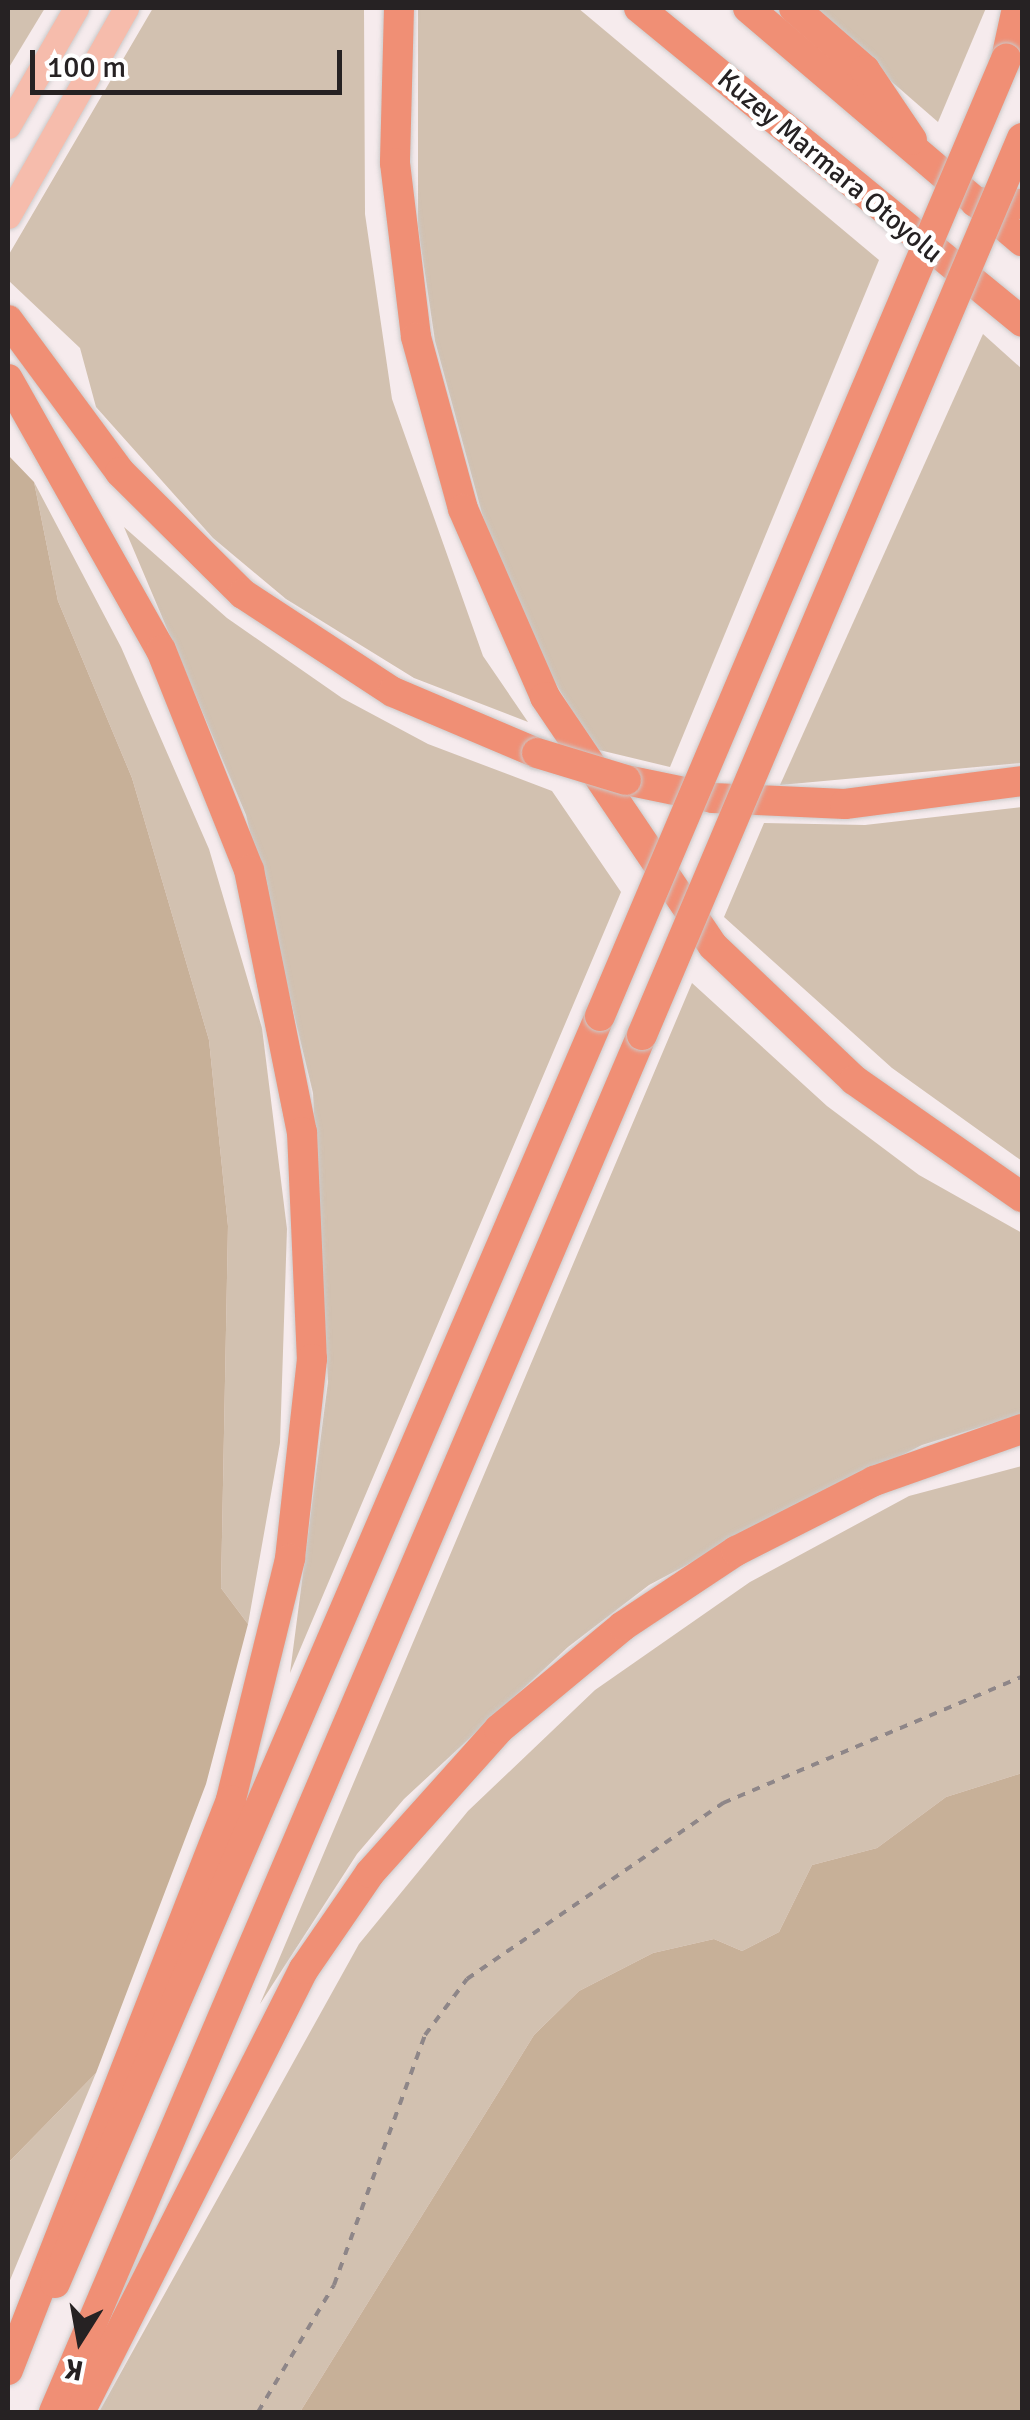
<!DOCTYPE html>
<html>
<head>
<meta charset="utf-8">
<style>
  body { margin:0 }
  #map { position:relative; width:1030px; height:2420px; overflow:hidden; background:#f6ebed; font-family:Signika,sans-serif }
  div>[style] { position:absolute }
  .green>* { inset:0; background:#d2c1b0 }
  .forest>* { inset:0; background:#c7b098 }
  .path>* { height:4px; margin-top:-2px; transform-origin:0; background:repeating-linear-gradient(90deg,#8e8688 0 8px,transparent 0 16px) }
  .roads { filter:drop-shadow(0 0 2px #cbcaca) drop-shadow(0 0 2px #cbcaca) }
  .primary>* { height:25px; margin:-12.5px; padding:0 12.5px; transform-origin:12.5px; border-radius:12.5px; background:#f6bcac }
  .motorway>* { height:30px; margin:-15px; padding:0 15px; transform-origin:15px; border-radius:15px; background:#f08f75 }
  .bridges { filter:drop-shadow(0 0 2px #cbcaca) drop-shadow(0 0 2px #cbcaca) }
  .motorway-bridge>* { height:30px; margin:-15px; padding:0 15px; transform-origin:15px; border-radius:15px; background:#f08f75 }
  span { translate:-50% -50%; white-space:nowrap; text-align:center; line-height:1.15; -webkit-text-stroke:9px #fff; paint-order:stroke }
  .street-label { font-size:28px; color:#262223 }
  .frame { position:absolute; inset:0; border:10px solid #262223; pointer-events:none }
  .north { position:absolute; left:30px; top:2290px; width:100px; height:100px; -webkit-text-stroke:8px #fff; paint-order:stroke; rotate:191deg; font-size:28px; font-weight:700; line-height:40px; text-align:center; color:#262223 }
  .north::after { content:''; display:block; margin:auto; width:35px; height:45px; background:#262223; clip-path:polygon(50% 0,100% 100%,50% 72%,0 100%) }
  .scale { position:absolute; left:30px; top:50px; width:312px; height:45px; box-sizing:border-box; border:5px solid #262223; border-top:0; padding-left:12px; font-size:30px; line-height:35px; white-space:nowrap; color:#262223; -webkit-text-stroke:8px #fff; paint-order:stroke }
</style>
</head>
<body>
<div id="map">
  <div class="green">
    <i style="clip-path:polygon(8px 8px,45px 8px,8px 69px)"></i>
    <i style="clip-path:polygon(153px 8px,364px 8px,365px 214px,392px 399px,483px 656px,528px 722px,414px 678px,286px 599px,213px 538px,96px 407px,80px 348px,8px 280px,8px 256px)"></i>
    <i style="clip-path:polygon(418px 8px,578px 8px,879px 260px,670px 767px,595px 749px,535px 649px,483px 517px,435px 341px,418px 226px)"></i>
    <i style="clip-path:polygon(807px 8px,986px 8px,938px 122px)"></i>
    <i style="clip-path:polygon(983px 334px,1022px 369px,1022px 763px,780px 785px)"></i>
    <i style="clip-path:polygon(34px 482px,121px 647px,209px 849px,262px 1028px,287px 1229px,280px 1443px,248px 1624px,221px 1588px,228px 1226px,209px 1040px,132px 778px,58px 601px)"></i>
    <i style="clip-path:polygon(124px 527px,227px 618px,342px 698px,428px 744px,552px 791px,621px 892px,290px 1673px,328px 1382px,313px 1093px,246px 815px)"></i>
    <i style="clip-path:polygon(1022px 807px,1022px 1161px,892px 1068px,724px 917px,764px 823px,865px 825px)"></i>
    <i style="clip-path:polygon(692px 983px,827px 1106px,919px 1175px,1022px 1233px,1022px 1414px,922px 1445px,751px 1531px,649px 1585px,568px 1647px,404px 1799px,357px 1854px,260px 2004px)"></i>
    <i style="clip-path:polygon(1022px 1466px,1022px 1773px,946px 1797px,877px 1848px,812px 1865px,779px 1932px,742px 1951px,714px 1939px,653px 1953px,579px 1991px,534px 2035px,300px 2412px,99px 2412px,359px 1944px,468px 1811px,595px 1690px,750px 1582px,909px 1496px)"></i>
    <i style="clip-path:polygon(96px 2073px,8px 2285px,8px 2163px)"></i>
  </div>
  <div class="forest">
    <i style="clip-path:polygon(8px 455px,34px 482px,58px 601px,132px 778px,209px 1040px,228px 1226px,221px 1588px,248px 1624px,206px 1784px,96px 2073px,8px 2163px)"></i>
    <i style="clip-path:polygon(1022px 1773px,1022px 2412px,300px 2412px,534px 2035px,579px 1991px,653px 1953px,714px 1939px,742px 1951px,779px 1932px,812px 1865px,877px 1848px,946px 1797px)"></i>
  </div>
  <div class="path">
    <i style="left:258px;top:2412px;width:148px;rotate:-59.1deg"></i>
    <i style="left:334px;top:2285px;width:266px;rotate:-70deg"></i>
    <i style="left:425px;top:2035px;width:70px;rotate:-53.1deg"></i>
    <i style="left:467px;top:1979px;width:311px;rotate:-34.5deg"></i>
    <i style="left:723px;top:1803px;width:324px;rotate:-22.9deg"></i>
  </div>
  <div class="roads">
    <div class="primary">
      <i style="left:8px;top:126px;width:136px;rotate:-60deg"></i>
      <i style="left:8px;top:216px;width:239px;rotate:-60.4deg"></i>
    </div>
    <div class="motorway">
      <i style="left:399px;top:8px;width:155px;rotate:91.5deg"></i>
      <i style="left:395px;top:163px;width:175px;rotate:83.1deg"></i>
      <i style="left:416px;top:337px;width:178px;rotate:74.7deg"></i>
      <i style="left:463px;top:509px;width:205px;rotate:66.4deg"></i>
      <i style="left:545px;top:697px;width:300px;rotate:56deg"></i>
      <i style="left:713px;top:946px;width:195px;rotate:43.5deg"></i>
      <i style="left:854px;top:1080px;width:205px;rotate:34.9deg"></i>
      <i style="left:639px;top:8px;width:495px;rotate:39.3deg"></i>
      <i style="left:748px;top:8px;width:360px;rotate:40.4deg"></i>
      <i style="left:794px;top:8px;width:94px;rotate:41.1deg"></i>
      <i style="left:865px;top:70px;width:84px;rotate:56.1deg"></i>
      <i style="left:1006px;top:59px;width:52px;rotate:-77.8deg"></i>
      <i style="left:975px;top:202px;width:47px;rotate:2.4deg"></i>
      <i style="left:8px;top:320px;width:189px;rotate:53.6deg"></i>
      <i style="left:120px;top:472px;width:173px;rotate:44.8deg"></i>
      <i style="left:243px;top:594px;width:179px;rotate:33.2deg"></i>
      <i style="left:393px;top:692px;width:156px;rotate:23deg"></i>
      <i style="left:8px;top:379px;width:311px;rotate:60.6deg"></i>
      <i style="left:161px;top:650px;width:237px;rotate:68.2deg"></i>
      <i style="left:249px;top:870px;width:267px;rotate:78.6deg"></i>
      <i style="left:302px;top:1132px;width:227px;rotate:87.5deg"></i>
      <i style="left:312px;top:1359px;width:201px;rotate:96.3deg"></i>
      <i style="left:290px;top:1559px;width:248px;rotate:103.8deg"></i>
      <i style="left:231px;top:1800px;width:612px;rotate:111.37deg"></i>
      <i style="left:626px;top:780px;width:89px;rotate:11.7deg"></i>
      <i style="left:713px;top:798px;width:132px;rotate:2.6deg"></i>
      <i style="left:845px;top:804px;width:178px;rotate:-7.4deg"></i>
      <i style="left:55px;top:2283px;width:1379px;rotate:-66.73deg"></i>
      <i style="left:54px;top:2412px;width:1497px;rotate:-66.88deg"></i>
      <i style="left:80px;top:2412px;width:496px;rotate:-63.2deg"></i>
      <i style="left:304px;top:1969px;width:116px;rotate:-55.5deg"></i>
      <i style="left:370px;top:1873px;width:193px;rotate:-48.1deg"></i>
      <i style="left:499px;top:1729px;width:161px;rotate:-39.7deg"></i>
      <i style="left:623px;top:1626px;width:136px;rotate:-33.6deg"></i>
      <i style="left:736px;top:1551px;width:155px;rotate:-26.9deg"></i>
      <i style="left:874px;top:1481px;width:157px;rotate:-19.4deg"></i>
    </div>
  </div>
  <div class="bridges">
    <div class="motorway-bridge">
      <i style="left:537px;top:753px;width:93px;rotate:16.9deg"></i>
      <i style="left:600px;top:1016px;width:1040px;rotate:-67.01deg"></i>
      <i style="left:642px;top:1035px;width:974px;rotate:-67.04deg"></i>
    </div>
  </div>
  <div class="street-label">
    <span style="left:830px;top:166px;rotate:40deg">Kuzey Marmara Otoyolu</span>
  </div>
  <div class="frame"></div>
  <div class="north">K</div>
  <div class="scale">100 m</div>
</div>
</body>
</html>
